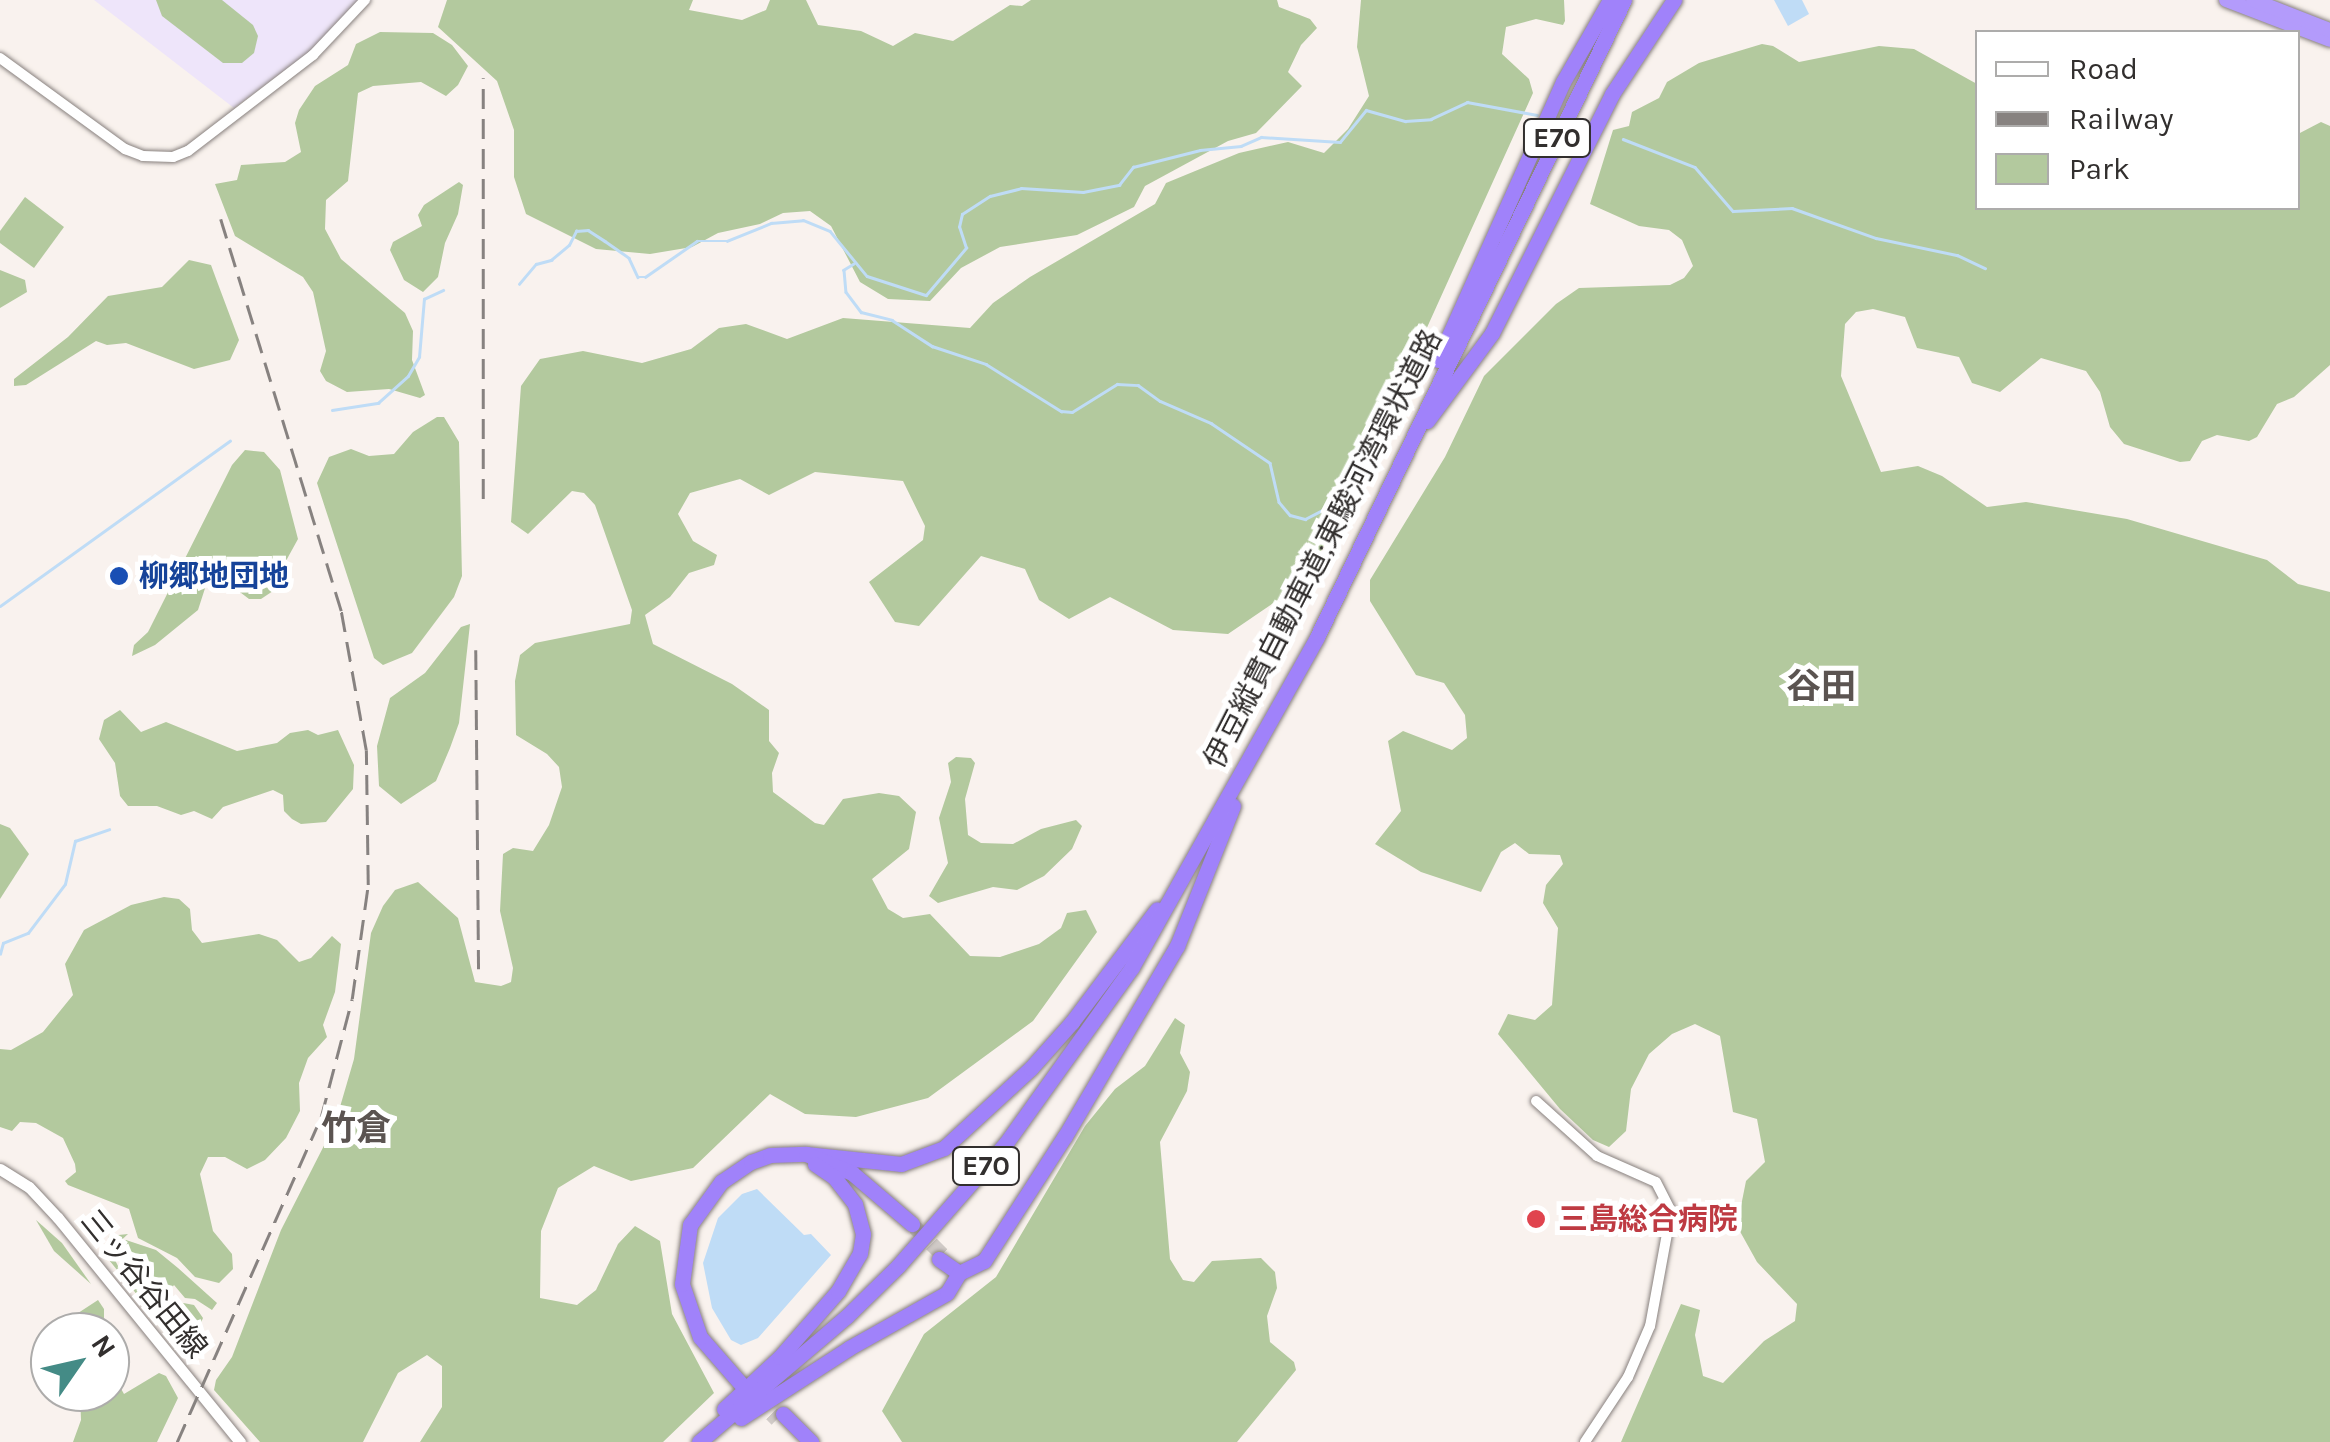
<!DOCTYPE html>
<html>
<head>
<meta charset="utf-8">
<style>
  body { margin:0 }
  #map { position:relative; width:2330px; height:1442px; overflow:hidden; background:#f9f2ee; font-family:Karla,"Noto Sans JP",sans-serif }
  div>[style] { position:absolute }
  .education>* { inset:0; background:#eee5fa }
  .green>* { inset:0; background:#b3c99e }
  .water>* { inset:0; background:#bfdcf6 }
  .stream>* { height:2.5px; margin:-1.25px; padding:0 1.25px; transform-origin:1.25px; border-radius:1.25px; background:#bfdcf6 }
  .motorway-tunnel>* { height:15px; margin-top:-7.5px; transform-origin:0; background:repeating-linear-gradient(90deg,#d1cbc8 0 15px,transparent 0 23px) }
  .roads { filter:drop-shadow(0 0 2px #88817e) drop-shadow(0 0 2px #88817e) }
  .tertiary>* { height:10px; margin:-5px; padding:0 5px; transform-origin:5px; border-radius:5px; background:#fff }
  .secondary>* { height:11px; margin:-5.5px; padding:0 5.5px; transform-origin:5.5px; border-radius:5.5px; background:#fff }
  .trunk>* { height:14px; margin:-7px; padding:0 7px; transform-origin:7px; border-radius:7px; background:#b39bfb }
  .motorway>* { height:15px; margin:-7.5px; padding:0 7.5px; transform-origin:7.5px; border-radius:7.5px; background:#a082fa }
  .rail>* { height:2.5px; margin-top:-1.25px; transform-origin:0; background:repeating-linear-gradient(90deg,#878280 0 20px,transparent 0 30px) }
  .dots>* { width:28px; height:28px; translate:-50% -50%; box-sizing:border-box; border:5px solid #fff; border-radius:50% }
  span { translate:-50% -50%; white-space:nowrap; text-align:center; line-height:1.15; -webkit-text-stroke:10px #fff; paint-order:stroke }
  .shield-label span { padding:2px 8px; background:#fff; border:2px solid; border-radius:8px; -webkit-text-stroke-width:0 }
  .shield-label { font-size:28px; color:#322f2e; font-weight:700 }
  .street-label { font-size:30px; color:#322f2e }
  .transit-label { font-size:30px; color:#164399; font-weight:700 }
  .left { translate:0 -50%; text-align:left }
  .health-label { font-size:30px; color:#be3a42; font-weight:700 }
  .quarter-label { font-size:35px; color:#5b5451; font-weight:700 }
  .legend { position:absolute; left:1975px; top:30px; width:325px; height:180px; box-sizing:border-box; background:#fff; border:2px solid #adacab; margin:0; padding:12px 18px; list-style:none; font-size:30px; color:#322f2e }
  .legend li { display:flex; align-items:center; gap:20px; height:50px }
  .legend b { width:50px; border:2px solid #adacab }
  .north { position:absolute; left:30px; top:1312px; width:100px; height:100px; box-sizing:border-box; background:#fff; border:2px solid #adacab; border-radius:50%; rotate:56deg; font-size:28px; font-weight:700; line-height:40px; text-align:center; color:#322f2e }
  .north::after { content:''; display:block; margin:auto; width:35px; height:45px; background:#448b86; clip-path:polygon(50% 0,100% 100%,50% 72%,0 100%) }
</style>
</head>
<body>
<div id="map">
  <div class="education">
    <i style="clip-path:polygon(94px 0,360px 0,316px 47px,234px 108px)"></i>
  </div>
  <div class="green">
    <i style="clip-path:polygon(156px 0,222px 0,253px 25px,258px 36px,254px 53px,242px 63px,223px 63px,162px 16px)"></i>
    <i style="clip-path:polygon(447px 0,693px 0,689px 10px,742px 20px,766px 10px,770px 0,806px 0,818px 25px,861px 31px,893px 46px,915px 33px,953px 41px,1010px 5px,1022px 6px,1031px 0,1277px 0,1279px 7px,1310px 19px,1317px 28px,1301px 45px,1288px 72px,1302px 86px,1256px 133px,1228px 141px,1145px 186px,1134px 207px,1077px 235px,1000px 247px,961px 268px,930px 301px,888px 299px,860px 282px,831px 226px,810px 211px,783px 213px,760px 224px,718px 233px,692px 247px,650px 254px,596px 249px,526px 214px,514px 177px,514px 130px,497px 81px,438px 27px)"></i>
    <i style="clip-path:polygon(1361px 0,1564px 0,1565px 21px,1563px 25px,1536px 19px,1506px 27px,1502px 54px,1529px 79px,1533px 93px,1359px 478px,1309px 574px,1291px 591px,1228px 634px,1173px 630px,1110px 597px,1069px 619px,1039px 600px,1025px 569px,981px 556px,919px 626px,895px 622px,869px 582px,923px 540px,925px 526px,903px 481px,815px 472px,769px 495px,740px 479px,690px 493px,678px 514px,693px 541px,717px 555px,714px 565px,689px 573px,670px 597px,645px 615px,653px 644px,732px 684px,769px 710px,769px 741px,779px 753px,772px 773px,773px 792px,815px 823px,824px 825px,843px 799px,879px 793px,899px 796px,916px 812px,909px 849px,872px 879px,888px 909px,903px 918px,930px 914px,970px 956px,1000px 957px,1039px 944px,1061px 928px,1067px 913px,1086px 910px,1097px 932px,1033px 1021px,928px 1098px,856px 1117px,805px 1114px,770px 1094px,693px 1168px,631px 1181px,594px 1166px,558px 1188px,541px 1231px,540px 1298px,577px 1305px,596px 1290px,618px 1244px,635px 1226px,660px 1241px,672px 1314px,714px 1393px,663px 1442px,420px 1442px,442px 1407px,442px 1366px,427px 1355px,398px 1373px,363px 1442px,260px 1442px,214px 1390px,216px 1380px,232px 1357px,281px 1230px,335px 1124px,354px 1059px,371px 933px,383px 906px,395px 890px,418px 882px,458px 918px,475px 982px,501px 986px,511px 982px,513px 968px,500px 911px,503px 854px,513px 848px,533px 851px,549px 825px,562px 787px,559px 767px,547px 754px,516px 735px,515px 681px,520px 655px,535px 643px,630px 624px,632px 610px,595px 505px,584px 493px,572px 491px,528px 534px,511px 522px,521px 386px,540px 359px,583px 351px,642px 363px,691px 349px,719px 328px,746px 324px,787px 339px,843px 318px,970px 328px,993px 303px,1030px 277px,1155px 204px,1166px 183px,1239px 153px,1288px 142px,1324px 153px,1348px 129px,1369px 96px,1357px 47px)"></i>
    <i style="clip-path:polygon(380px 32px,433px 33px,452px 45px,468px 66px,458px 85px,446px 96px,421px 82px,373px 86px,358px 93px,348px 181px,326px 200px,325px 229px,341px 259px,405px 313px,413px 331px,412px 360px,425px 395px,420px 398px,389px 389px,347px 392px,326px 381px,320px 371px,326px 351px,313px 292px,303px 277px,235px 236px,215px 184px,237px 180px,241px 165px,285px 162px,301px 152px,295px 123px,299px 110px,315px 86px,348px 65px,356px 44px)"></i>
    <i style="clip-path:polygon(1762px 44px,1773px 46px,1799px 62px,1879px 46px,1914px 49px,1977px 84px,1978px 208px,2298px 208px,2298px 134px,2321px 122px,2330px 126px,2330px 365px,2294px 397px,2277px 404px,2257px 437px,2249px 441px,2217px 435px,2202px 441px,2190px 461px,2180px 462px,2124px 444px,2110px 427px,2100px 392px,2086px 371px,2041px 358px,2000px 392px,1972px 383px,1959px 357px,1917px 348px,1905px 317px,1873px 309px,1856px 312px,1845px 324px,1841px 376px,1881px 472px,1918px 466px,1942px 476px,1987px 507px,2026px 502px,2127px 519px,2267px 560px,2298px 584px,2330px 592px,2330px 1442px,1621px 1442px,1681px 1304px,1700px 1310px,1695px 1335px,1703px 1376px,1723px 1383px,1764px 1341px,1795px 1321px,1797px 1304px,1757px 1262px,1737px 1226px,1746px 1181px,1765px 1162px,1757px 1119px,1733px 1112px,1720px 1036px,1695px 1024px,1672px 1034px,1649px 1054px,1631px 1089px,1626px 1131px,1609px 1147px,1593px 1140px,1560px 1109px,1498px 1034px,1508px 1014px,1535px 1020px,1552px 1005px,1558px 928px,1543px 903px,1546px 885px,1563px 864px,1560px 855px,1529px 854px,1515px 843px,1501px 852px,1481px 892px,1421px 872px,1375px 844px,1401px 811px,1388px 741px,1403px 731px,1452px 750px,1467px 738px,1465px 715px,1444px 683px,1416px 675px,1370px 601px,1370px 580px,1445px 457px,1484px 376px,1556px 304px,1579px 288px,1670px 285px,1684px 278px,1693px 266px,1682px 240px,1669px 230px,1639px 226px,1590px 204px,1613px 130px,1629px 126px,1632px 112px,1659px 98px,1667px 82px,1699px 63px)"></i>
    <i style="clip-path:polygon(459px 182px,463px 185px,458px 214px,445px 243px,438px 277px,423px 292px,404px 280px,390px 250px,393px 242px,422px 226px,418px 215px,424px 205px)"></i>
    <i style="clip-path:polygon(25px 197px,64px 227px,34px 268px,0 243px,0 231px)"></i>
    <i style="clip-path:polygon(189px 260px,211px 265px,218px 284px,239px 340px,230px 360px,194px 369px,126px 343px,107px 345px,96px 341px,26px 385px,14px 386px,14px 379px,68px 337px,108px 296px,162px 287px)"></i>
    <i style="clip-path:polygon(0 270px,25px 280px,27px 292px,0 308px)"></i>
    <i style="clip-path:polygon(437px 417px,444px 417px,459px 442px,462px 576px,454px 597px,412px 653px,383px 665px,374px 658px,317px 483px,329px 457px,351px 449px,369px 456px,394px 454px,413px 432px)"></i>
    <i style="clip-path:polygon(245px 450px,264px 452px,280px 470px,298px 539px,287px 559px,288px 581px,261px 599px,249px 599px,232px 586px,208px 579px,198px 610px,155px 645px,132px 656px,134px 645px,148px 632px,232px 465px)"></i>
    <i style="clip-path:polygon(470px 624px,459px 723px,450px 748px,436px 781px,401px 804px,379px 786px,377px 746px,390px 698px,425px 673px,461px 627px)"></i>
    <i style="clip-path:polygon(120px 710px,141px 732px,166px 722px,237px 751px,277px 743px,290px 733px,308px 730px,318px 735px,338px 730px,354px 765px,353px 789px,326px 822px,301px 824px,292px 819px,284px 811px,283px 795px,273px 790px,223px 807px,212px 819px,194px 811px,181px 815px,157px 806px,128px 806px,120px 796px,115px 763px,99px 739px,104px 720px)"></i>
    <i style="clip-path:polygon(956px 757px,971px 758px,975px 763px,965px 799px,968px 835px,981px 843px,1013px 844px,1041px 829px,1076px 820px,1082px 826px,1072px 849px,1044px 876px,1017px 890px,993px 887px,938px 903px,929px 896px,948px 863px,939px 818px,951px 782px,948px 763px)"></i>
    <i style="clip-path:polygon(0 824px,10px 828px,29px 854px,0 899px)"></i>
    <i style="clip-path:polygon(164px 897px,179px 899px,190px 909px,192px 930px,202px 943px,259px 934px,277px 940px,299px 962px,311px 958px,332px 936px,341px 944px,335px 992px,323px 1025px,327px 1037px,308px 1058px,299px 1083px,300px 1111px,286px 1138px,265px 1160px,247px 1169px,225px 1157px,208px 1157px,200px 1174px,213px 1231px,232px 1254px,233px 1269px,219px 1283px,195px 1277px,177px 1258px,138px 1238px,129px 1209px,68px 1185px,65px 1181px,76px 1172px,75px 1164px,63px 1138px,36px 1123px,20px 1122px,12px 1131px,0 1127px,0 1049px,11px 1050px,43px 1032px,73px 995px,65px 964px,84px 930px,131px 905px)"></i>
    <i style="clip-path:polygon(1175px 1018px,1185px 1025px,1180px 1053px,1190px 1072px,1187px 1091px,1160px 1142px,1170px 1259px,1183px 1280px,1194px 1282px,1212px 1261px,1261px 1258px,1275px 1272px,1277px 1288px,1267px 1316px,1270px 1342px,1294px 1362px,1296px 1370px,1237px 1442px,902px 1442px,882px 1411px,924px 1334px,996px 1277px,1085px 1126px,1115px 1089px,1145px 1066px)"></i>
    <i style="clip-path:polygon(36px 1220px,62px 1243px,91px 1284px,54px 1251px)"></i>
    <i style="clip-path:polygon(128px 1234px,115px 1246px,113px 1256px,118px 1266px,130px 1280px,162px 1299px,194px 1305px,203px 1318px,194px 1339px,197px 1354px,184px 1353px,105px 1255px,109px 1236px)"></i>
    <i style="clip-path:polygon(126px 1240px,156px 1250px,178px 1268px,217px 1303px,212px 1310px,195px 1299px,185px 1298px,174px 1285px,166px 1296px,140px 1282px,116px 1252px)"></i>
    <i style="clip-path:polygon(98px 1300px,104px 1309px,104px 1332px,77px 1332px,72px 1317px)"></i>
    <i style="clip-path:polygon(110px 1369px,124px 1394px,159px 1373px,166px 1376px,178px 1398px,157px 1442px,73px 1442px,81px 1420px,80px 1392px,110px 1392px)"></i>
  </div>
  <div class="water">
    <i style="clip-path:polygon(1774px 0,1802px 0,1809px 14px,1788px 26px)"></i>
    <i style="clip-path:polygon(757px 1189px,804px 1235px,811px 1234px,831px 1255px,758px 1338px,741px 1345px,731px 1340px,712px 1308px,703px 1263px,718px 1218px,742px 1194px)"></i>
  </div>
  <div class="stream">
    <i style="left:1623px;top:139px;width:77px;rotate:21.3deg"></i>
    <i style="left:1695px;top:167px;width:58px;rotate:49.2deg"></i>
    <i style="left:1733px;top:211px;width:59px;rotate:-2.9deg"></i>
    <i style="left:1792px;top:208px;width:89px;rotate:19.7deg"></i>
    <i style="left:1876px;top:238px;width:83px;rotate:11.9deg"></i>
    <i style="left:1957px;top:255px;width:31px;rotate:25deg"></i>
    <i style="left:854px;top:264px;width:12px;rotate:149deg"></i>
    <i style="left:844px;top:270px;width:22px;rotate:85deg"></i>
    <i style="left:846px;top:292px;width:25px;rotate:53deg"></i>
    <i style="left:861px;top:312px;width:32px;rotate:14deg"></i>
    <i style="left:892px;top:320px;width:48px;rotate:33deg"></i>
    <i style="left:932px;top:346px;width:57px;rotate:18.4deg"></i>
    <i style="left:986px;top:364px;width:89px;rotate:32.1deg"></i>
    <i style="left:1061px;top:411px;width:11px;rotate:5deg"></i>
    <i style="left:1072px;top:412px;width:53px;rotate:-31.9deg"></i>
    <i style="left:1117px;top:384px;width:21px;rotate:3deg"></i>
    <i style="left:1138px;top:385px;width:27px;rotate:36deg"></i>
    <i style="left:1160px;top:401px;width:56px;rotate:23.3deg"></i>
    <i style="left:1211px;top:423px;width:71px;rotate:34.1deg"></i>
    <i style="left:1270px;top:463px;width:40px;rotate:77deg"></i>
    <i style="left:1279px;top:502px;width:17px;rotate:50deg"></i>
    <i style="left:1290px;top:515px;width:16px;rotate:15deg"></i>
    <i style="left:1305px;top:519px;width:20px;rotate:-27deg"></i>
    <i style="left:1323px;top:510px;width:22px"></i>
    <i style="left:519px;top:284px;width:26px;rotate:-50deg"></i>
    <i style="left:536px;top:264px;width:16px;rotate:-15deg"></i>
    <i style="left:551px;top:260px;width:23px;rotate:-40deg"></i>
    <i style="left:569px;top:245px;width:16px;rotate:-63deg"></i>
    <i style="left:576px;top:231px;width:12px;rotate:-5deg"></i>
    <i style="left:588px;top:230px;width:20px;rotate:33deg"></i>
    <i style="left:605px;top:241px;width:29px;rotate:35deg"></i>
    <i style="left:629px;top:258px;width:21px;rotate:65deg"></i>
    <i style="left:638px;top:277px;width:7px"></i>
    <i style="left:645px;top:277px;width:63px;rotate:-34.7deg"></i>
    <i style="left:697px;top:241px;width:30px"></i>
    <i style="left:727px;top:241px;width:48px;rotate:-22.2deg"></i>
    <i style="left:771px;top:223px;width:32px;rotate:-5deg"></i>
    <i style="left:803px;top:220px;width:29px;rotate:22deg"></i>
    <i style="left:830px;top:231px;width:58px;rotate:50.6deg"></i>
    <i style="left:867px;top:276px;width:62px;rotate:17.9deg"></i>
    <i style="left:926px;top:295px;width:62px;rotate:-49.6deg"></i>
    <i style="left:966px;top:248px;width:22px;rotate:-108deg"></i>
    <i style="left:959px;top:227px;width:13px;rotate:-77deg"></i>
    <i style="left:962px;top:214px;width:33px;rotate:-33deg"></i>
    <i style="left:990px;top:196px;width:32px;rotate:-14deg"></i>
    <i style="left:1021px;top:188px;width:62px;rotate:3.7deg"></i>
    <i style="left:1083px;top:192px;width:37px;rotate:-11deg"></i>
    <i style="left:1119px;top:185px;width:23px;rotate:-52deg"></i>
    <i style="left:1133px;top:167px;width:69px;rotate:-14.2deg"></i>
    <i style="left:1200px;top:150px;width:41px;rotate:-5.6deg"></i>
    <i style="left:1241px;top:146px;width:22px;rotate:-24deg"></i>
    <i style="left:1261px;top:137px;width:79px;rotate:3.6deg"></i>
    <i style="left:1340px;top:142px;width:41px;rotate:-50.9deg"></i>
    <i style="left:1366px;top:110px;width:41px;rotate:15.8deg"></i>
    <i style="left:1405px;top:121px;width:26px;rotate:-4deg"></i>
    <i style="left:1431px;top:119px;width:40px;rotate:-25deg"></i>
    <i style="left:1467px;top:102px;width:71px;rotate:10.5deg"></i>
    <i style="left:332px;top:410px;width:47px;rotate:-8.7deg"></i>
    <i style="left:378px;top:403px;width:40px;rotate:-42deg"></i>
    <i style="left:408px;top:376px;width:22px;rotate:-60deg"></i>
    <i style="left:419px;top:357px;width:58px;rotate:-85.1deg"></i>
    <i style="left:424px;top:299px;width:21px;rotate:-25deg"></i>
    <i style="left:0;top:606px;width:283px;rotate:-35.7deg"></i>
    <i style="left:0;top:954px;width:11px;rotate:-75deg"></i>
    <i style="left:3px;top:943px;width:27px;rotate:-22deg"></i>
    <i style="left:28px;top:933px;width:61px;rotate:-52.9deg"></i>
    <i style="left:65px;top:884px;width:44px;rotate:-76.9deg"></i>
    <i style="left:75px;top:841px;width:36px;rotate:-19deg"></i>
  </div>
  <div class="motorway-tunnel">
    <i style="left:915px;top:1227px;width:41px;rotate:45deg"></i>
    <i style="left:755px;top:1397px;width:31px;rotate:45deg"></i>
  </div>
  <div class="roads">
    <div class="tertiary">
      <i style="left:0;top:58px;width:155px;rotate:36.1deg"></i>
      <i style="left:125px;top:149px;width:19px;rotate:21deg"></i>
      <i style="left:143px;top:156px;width:30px;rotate:2deg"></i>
      <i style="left:173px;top:157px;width:16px;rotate:-22deg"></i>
      <i style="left:188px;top:151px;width:158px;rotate:-37.5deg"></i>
      <i style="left:313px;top:55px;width:76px;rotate:-46.6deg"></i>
      <i style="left:1536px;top:1101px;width:82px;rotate:42deg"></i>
      <i style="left:1597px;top:1156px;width:64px;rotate:23.8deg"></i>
      <i style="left:1656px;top:1182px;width:34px;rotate:63deg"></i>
      <i style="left:1671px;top:1212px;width:116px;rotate:100.4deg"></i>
      <i style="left:1650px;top:1326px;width:56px;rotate:113.3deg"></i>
      <i style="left:1628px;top:1377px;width:78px;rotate:123.5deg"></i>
    </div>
    <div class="secondary">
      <i style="left:0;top:1169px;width:34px;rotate:32deg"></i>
      <i style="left:29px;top:1187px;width:42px;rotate:46.9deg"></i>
      <i style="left:58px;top:1218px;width:289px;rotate:50.9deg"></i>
    </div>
    <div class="trunk">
      <i style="left:2226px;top:0;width:111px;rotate:21deg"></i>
      <i style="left:2253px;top:0;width:83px;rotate:21.3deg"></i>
    </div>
    <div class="motorway">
      <i style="left:1438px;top:360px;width:305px;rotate:-65.8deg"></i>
      <i style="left:1563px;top:82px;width:95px;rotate:-60.2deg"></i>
      <i style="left:1427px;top:421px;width:109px;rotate:-53.5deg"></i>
      <i style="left:1492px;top:333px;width:267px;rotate:-63.3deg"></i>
      <i style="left:1612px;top:94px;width:113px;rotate:-56.6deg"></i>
      <i style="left:806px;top:1154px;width:96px;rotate:6deg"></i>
      <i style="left:901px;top:1164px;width:46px;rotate:-20.4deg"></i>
      <i style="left:944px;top:1148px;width:118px;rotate:-42.6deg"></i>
      <i style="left:1031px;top:1068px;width:62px;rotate:-48.3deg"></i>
      <i style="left:1072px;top:1022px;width:141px;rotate:-53deg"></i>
      <i style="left:939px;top:1259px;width:24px;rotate:35deg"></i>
      <i style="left:959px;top:1273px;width:28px;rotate:-26deg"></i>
      <i style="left:984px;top:1261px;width:149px;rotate:-57.1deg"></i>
      <i style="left:1065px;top:1136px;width:221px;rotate:-59.5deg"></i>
      <i style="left:1177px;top:946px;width:151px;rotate:-68.2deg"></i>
      <i style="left:741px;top:1384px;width:62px;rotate:-131.1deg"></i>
      <i style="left:700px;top:1337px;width:56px;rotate:-108.8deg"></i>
      <i style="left:682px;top:1284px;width:60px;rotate:-82.3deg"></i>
      <i style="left:690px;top:1225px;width:53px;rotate:-54.2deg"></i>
      <i style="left:721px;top:1182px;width:36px;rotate:-34deg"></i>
      <i style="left:751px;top:1162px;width:20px;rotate:-20deg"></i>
      <i style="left:770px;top:1155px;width:36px;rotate:-2deg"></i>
      <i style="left:806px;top:1154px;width:50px;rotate:22.4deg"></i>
      <i style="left:852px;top:1173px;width:79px;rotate:40.4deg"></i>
      <i style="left:724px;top:1409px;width:76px;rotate:-42.9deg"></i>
      <i style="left:780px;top:1357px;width:88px;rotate:-48.7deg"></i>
      <i style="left:838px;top:1291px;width:44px;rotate:-59.9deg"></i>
      <i style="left:860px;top:1253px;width:19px;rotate:-81deg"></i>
      <i style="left:863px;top:1234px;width:31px;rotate:-105deg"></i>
      <i style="left:855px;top:1204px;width:34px;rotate:-128deg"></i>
      <i style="left:834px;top:1177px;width:23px;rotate:-146deg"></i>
      <i style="left:783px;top:1414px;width:40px;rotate:45deg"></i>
      <i style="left:741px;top:1418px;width:129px;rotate:-32.9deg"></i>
      <i style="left:849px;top:1348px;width:112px;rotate:-29.3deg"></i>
      <i style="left:947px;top:1293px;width:23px;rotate:-59deg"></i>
      <i style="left:699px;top:1442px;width:193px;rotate:-40.4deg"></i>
      <i style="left:846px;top:1317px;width:73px;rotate:-44.4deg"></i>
      <i style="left:898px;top:1266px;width:164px;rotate:-48.7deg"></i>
      <i style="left:1006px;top:1143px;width:216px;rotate:-54.4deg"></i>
      <i style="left:1132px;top:967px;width:378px;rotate:-60.7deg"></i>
      <i style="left:1317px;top:637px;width:707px;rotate:-64.27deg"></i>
    </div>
  </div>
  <div class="rail">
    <i style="left:483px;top:499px;width:421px;rotate:-90deg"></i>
    <i style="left:476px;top:650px;width:319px;rotate:89.5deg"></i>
    <i style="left:177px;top:1442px;width:355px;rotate:-66.1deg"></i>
    <i style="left:321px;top:1117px;width:122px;rotate:-75.3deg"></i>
    <i style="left:352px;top:999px;width:115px;rotate:-82deg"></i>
    <i style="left:368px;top:885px;width:135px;rotate:-90.8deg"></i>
    <i style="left:366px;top:750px;width:141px;rotate:-100.2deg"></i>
    <i style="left:341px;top:611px;width:414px;rotate:-107.1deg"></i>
  </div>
  <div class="dots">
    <i style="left:119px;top:576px;background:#1a4fb4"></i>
    <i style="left:1536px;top:1219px;background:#e0444e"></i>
  </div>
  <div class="shield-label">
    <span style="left:1557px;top:138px">E70</span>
    <span style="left:986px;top:1166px">E70</span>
  </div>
  <div class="street-label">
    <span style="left:1323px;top:549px;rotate:-63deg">伊豆縦貫自動車道;東駿河湾環状道路</span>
    <span style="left:144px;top:1284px;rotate:51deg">三ッ谷谷田線</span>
  </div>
  <div class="transit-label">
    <span class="left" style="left:139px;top:576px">柳郷地団地</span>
  </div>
  <div class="health-label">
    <span class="left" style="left:1558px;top:1219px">三島総合病院</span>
  </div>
  <div class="quarter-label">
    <span style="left:1821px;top:687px">谷田</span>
    <span style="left:356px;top:1129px">竹倉</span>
  </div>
  <ul class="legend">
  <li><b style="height:12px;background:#fff"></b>Road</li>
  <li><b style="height:12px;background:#878280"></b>Railway</li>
  <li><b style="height:28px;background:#b3c99e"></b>Park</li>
  </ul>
  <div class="north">N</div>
</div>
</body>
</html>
